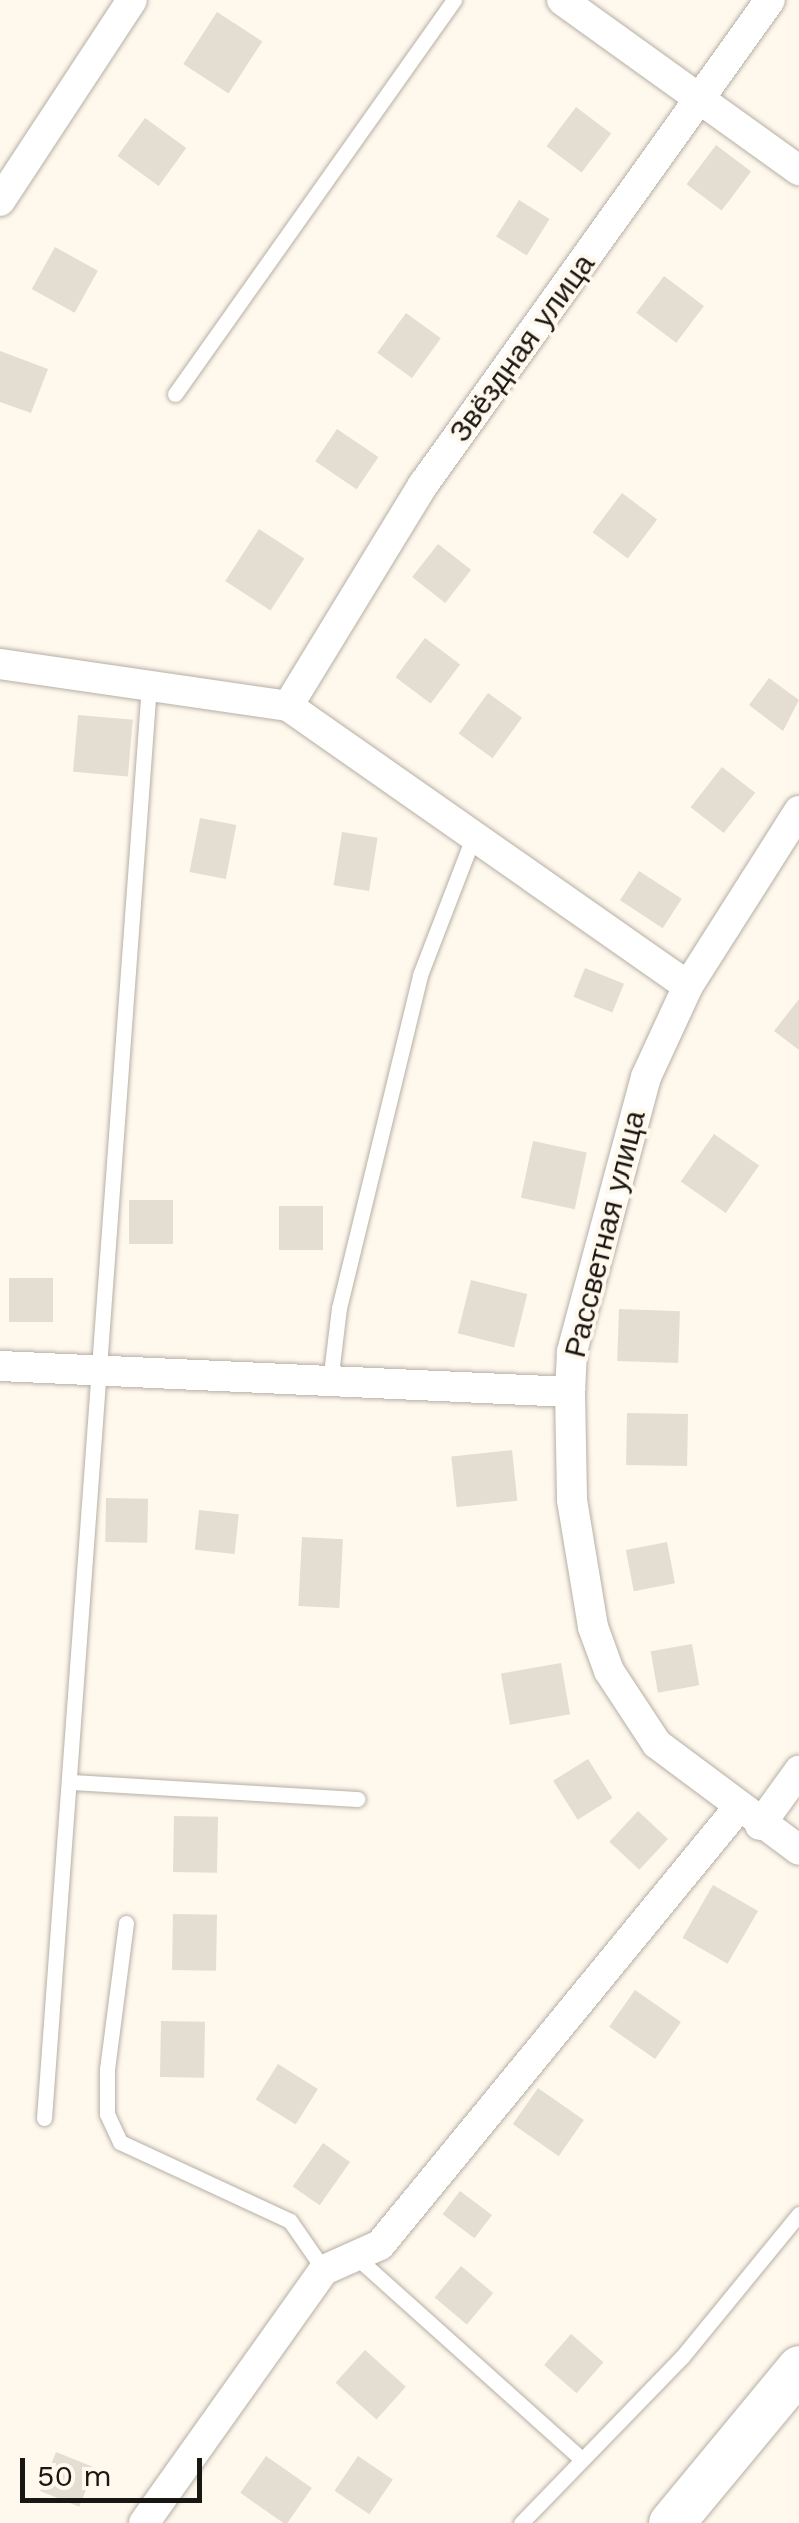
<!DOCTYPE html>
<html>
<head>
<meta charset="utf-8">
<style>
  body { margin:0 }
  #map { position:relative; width:799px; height:2523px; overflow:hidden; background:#fff8ed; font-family:"Work Sans",sans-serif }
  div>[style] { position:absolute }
  .building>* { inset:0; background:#e4ddd2; transform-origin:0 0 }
  .roads { filter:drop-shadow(0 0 2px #b6afa5) drop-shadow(0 0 2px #b6afa5) }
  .service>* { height:15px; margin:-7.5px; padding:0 7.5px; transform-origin:7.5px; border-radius:7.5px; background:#fff }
  .minor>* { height:30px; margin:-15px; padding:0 15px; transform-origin:15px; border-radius:15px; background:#fff }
  .primary>* { height:45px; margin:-22.5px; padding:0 22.5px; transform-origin:22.5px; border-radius:22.5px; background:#fff }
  span { translate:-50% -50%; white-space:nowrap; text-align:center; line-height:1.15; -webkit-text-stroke:8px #fff8ed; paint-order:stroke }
  .street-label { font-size:30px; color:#191713 }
  .scale { position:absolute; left:20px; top:2458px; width:182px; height:45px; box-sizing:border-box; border:5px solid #191713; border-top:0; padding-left:12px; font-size:30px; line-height:35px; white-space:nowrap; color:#191713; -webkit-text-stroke:8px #fff8ed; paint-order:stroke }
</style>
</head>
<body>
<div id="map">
  <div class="building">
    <i style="left:217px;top:12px;width:54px;height:62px;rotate:33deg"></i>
    <i style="left:576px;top:107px;width:44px;height:49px;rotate:37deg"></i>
    <i style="left:145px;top:118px;width:51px;height:47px;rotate:36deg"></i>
    <i style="left:716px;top:145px;width:44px;height:49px;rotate:37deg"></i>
    <i style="left:519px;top:200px;width:36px;height:43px;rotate:32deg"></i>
    <i style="left:55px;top:247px;width:49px;height:48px;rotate:29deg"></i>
    <i style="left:664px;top:276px;width:50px;height:46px;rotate:37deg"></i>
    <i style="left:406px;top:313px;width:43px;height:49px;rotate:36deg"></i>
    <i style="clip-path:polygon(0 351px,48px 369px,31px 413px,0 402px)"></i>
    <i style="left:337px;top:429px;width:50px;height:39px;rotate:34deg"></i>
    <i style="left:622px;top:493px;width:44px;height:49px;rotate:37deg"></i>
    <i style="left:259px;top:529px;width:54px;height:62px;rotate:33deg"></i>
    <i style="left:438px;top:544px;width:42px;height:42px;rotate:38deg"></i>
    <i style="left:425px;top:638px;width:44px;height:49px;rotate:37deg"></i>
    <i style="clip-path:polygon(769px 678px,799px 700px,783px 731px,749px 705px)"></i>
    <i style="left:488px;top:693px;width:42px;height:50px;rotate:36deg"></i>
    <i style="left:78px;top:715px;width:55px;height:57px;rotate:5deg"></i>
    <i style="left:722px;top:767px;width:42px;height:51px;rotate:38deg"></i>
    <i style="left:200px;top:818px;width:37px;height:55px;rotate:11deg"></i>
    <i style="left:342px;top:832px;width:36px;height:54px;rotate:9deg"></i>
    <i style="left:639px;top:871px;width:51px;height:35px;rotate:33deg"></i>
    <i style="left:585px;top:968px;width:42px;height:31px;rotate:22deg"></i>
    <i style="clip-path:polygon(799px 999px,799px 1050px,774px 1031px)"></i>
    <i style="left:714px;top:1134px;width:55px;height:58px;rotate:35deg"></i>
    <i style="left:533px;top:1141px;width:55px;height:58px;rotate:12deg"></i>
    <i style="left:129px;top:1200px;width:44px;height:44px"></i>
    <i style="left:279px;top:1206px;width:44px;height:44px"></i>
    <i style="left:9px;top:1278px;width:44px;height:44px"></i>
    <i style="left:471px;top:1280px;width:58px;height:55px;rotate:14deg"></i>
    <i style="left:619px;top:1309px;width:61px;height:52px;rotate:2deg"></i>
    <i style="left:627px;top:1413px;width:61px;height:52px;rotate:1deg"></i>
    <i style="left:512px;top:1450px;width:51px;height:61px;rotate:84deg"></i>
    <i style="left:106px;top:1498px;width:42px;height:44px;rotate:1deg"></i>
    <i style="left:199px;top:1510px;width:40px;height:40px;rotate:6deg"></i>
    <i style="left:302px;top:1537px;width:41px;height:69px;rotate:3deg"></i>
    <i style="left:667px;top:1542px;width:42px;height:42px;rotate:79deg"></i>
    <i style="left:692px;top:1644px;width:42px;height:42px;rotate:80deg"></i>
    <i style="left:561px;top:1663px;width:52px;height:61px;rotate:80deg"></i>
    <i style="left:588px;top:1759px;width:46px;height:41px;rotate:58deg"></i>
    <i style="left:638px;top:1811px;width:41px;height:42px;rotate:43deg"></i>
    <i style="left:174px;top:1816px;width:44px;height:56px;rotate:1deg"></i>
    <i style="left:713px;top:1885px;width:52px;height:61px;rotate:30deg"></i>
    <i style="left:173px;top:1914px;width:44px;height:56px;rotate:1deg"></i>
    <i style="left:635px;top:1990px;width:56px;height:45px;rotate:35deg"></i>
    <i style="left:161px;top:2021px;width:44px;height:56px;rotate:1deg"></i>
    <i style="left:278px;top:2064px;width:47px;height:42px;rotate:32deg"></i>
    <i style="left:538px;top:2088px;width:56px;height:44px;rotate:35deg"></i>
    <i style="left:323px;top:2143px;width:33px;height:53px;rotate:35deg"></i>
    <i style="left:460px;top:2191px;width:40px;height:29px;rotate:37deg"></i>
    <i style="left:461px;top:2266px;width:42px;height:41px;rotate:40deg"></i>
    <i style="left:571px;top:2334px;width:43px;height:41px;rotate:41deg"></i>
    <i style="left:365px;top:2350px;width:55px;height:44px;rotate:42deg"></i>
    <i style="left:56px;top:2452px;width:42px;height:42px;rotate:22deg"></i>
    <i style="left:266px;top:2456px;width:56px;height:45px;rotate:35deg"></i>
    <i style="left:358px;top:2456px;width:42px;height:42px;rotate:34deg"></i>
  </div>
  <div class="roads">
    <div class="service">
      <i style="left:175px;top:394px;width:483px;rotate:-54.7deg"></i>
      <i style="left:330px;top:1382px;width:75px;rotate:-83.1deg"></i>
      <i style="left:339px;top:1308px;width:343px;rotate:-76.3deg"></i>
      <i style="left:420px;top:975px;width:145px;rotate:-68.9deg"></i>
      <i style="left:71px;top:1782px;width:287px;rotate:3.4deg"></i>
      <i style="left:126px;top:1923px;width:147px;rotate:97.4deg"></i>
      <i style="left:107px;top:2069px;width:45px;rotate:90deg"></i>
      <i style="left:107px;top:2114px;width:31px;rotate:65deg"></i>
      <i style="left:120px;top:2142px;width:187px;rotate:24.9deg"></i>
      <i style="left:290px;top:2221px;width:60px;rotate:55.2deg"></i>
      <i style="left:44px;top:2118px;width:1437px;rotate:-85.81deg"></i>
      <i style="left:354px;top:2255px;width:305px;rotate:41.9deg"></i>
      <i style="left:521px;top:2523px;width:231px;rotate:-45.9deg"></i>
      <i style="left:682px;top:2357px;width:185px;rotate:-50.7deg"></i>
    </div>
    <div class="minor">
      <i style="left:562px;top:0;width:292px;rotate:35.7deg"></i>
      <i style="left:0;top:201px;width:240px;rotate:-56.7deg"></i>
      <i style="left:0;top:664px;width:291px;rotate:8.3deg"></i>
      <i style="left:288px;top:706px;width:259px;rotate:-58.6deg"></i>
      <i style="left:423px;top:485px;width:596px;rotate:-54.42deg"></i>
      <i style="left:288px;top:706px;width:488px;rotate:35deg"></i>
      <i style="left:799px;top:811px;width:207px;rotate:122.4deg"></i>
      <i style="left:688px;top:986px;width:100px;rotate:114.8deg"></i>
      <i style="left:646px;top:1077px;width:285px;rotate:105.1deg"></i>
      <i style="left:572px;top:1352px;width:40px;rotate:92.9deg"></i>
      <i style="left:570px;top:1392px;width:108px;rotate:88.9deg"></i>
      <i style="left:572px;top:1500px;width:129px;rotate:80.6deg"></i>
      <i style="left:593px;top:1627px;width:47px;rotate:70deg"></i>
      <i style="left:609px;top:1671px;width:87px;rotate:56.7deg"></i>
      <i style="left:657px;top:1744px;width:177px;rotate:36.7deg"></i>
      <i style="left:0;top:1366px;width:571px;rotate:2.61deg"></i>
      <i style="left:760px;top:1825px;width:67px;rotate:-54.2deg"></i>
      <i style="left:144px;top:2523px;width:310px;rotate:-54.6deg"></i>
      <i style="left:324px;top:2270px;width:61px;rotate:-24.1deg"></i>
      <i style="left:380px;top:2245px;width:565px;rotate:-50.67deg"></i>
    </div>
    <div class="primary">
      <i style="left:671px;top:2523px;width:201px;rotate:-50.4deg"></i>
    </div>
  </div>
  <div class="street-label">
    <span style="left:522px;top:348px;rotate:-54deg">Звёздная улица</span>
    <span style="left:605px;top:1234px;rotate:-76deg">Рассветная улица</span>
  </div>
  <div class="scale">50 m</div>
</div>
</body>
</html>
